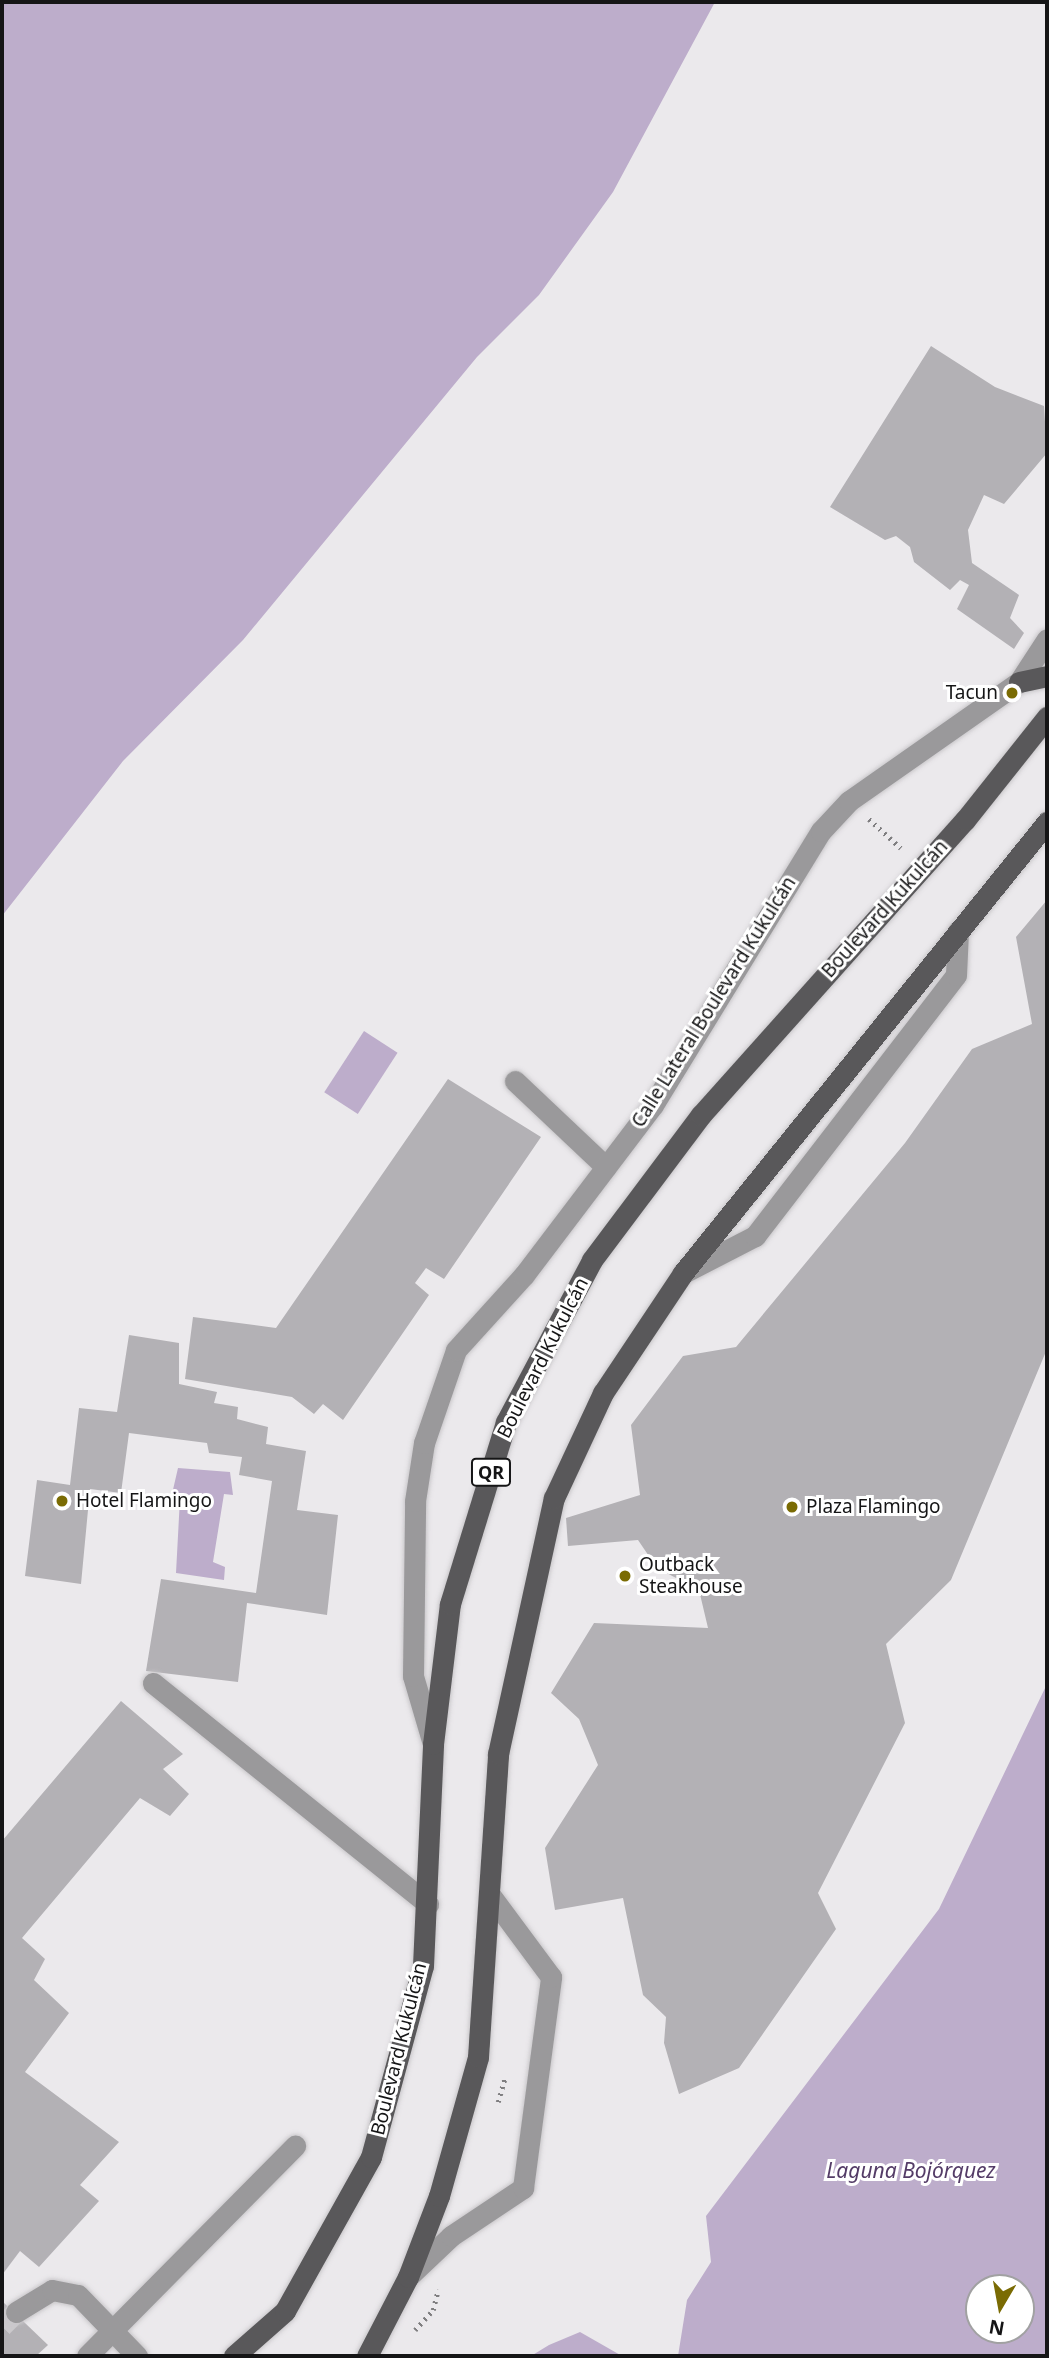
<!DOCTYPE html>
<html>
<head>
<meta charset="utf-8">
<style>
  body { margin:0 }
  #map { position:relative; width:1049px; height:2358px; overflow:hidden; background:#ebe9ec; font-family:"Noto Sans",sans-serif }
  div>[style] { position:absolute }
  .water>* { inset:0; background:#bdadcb; transform-origin:0 0 }
  .building>* { inset:0; background:#b3b1b5 }
  .minor-tunnel>* { height:21px; margin-top:-10.5px; transform-origin:0; background:repeating-linear-gradient(90deg,#cbc9cc 0 21px,transparent 0 31px) }
  .path>* { height:4.5px; margin-top:-2.25px; transform-origin:0; background:repeating-linear-gradient(90deg,#7f7e80 0 2px,transparent 0 7px) }
  .roads { filter:drop-shadow(0 0 2px #c9c7ca) drop-shadow(0 0 2px #c9c7ca) }
  .minor>* { height:21px; margin:-10.5px; padding:0 10.5px; transform-origin:10.5px; border-radius:10.5px; background:#9a999b }
  .major>* { height:21px; margin:-10.5px; padding:0 10.5px; transform-origin:10.5px; border-radius:10.5px; background:#59585a }
  .dots>* { width:19px; height:19px; translate:-50% -50%; box-sizing:border-box; border:4px solid #fff; border-radius:50% }
  span { translate:-50% -50%; white-space:nowrap; text-align:center; line-height:1.15; -webkit-text-stroke:6px #fff; paint-order:stroke }
  .shield-label span { padding:2px 5px; background:#fff; border:2px solid; border-radius:5px; -webkit-text-stroke-width:0 }
  .shield-label { font-size:18px; color:#151516; font-weight:700 }
  .poi-label { font-size:19px; color:#151516 }
  .right { translate:-100% -50%; text-align:right }
  .left { translate:0 -50%; text-align:left }
  .street-label { font-size:19px; color:#151516 }
  .water-label { font-size:21px; color:#543c67; font-style:italic }
  .frame { position:absolute; inset:0; border:4px solid #151516; pointer-events:none }
  .north { position:absolute; left:965px; top:2274px; width:70px; height:70px; box-sizing:border-box; background:#fff; border:2px solid #a1a1a2; border-radius:50%; rotate:190deg; font-size:19px; font-weight:700; line-height:28px; text-align:center; color:#151516 }
  .north::after { content:''; display:block; margin:auto; width:24px; height:32px; background:#7a6b03; clip-path:polygon(50% 0,100% 100%,50% 72%,0 100%) }
</style>
</head>
<body>
<div id="map">
  <div class="water">
    <i style="clip-path:polygon(2px 2px,715px 2px,613px 192px,539px 295px,477px 357px,243px 640px,123px 761px,2px 916px)"></i>
    <i style="left:364px;top:1031px;width:40px;height:73px;rotate:33deg"></i>
    <i style="clip-path:polygon(178px 1468px,230px 1472px,233px 1495px,224px 1494px,213px 1562px,225px 1567px,224px 1580px,176px 1573px,180px 1498px,172px 1494px)"></i>
    <i style="clip-path:polygon(evenodd,1047px 1684px,1047px 2356px,678px 2356px,687px 2300px,711px 2262px,706px 2216px,939px 1909px,1047px 1684px,1021px 2288px,1021px 2330px,979px 2330px,979px 2288px,1021px 2288px)"></i>
    <i style="clip-path:polygon(580px 2332px,622px 2356px,531px 2356px,549px 2345px)"></i>
  </div>
  <div class="building">
    <i style="clip-path:polygon(931px 346px,995px 387px,1044px 406px,1047px 453px,1004px 504px,984px 495px,968px 530px,972px 563px,1019px 595px,1010px 618px,1024px 633px,1014px 649px,957px 609px,969px 585px,960px 580px,950px 590px,914px 562px,910px 547px,896px 536px,885px 540px,830px 507px)"></i>
    <i style="clip-path:polygon(1047px 900px,1047px 1349px,951px 1580px,886px 1644px,905px 1723px,818px 1893px,836px 1929px,739px 2068px,679px 2094px,664px 2043px,666px 2017px,643px 1995px,623px 1898px,555px 1910px,545px 1848px,598px 1765px,579px 1719px,551px 1693px,594px 1623px,708px 1628px,699px 1590px,657px 1568px,638px 1540px,568px 1546px,566px 1518px,640px 1495px,631px 1425px,683px 1356px,736px 1347px,905px 1143px,972px 1049px,1032px 1024px,1016px 937px)"></i>
    <i style="clip-path:polygon(448px 1079px,541px 1137px,444px 1279px,426px 1268px,415px 1283px,429px 1295px,343px 1420px,323px 1404px,314px 1414px,292px 1397px,185px 1379px,193px 1317px,276px 1328px)"></i>
    <i style="clip-path:polygon(129px 1335px,179px 1343px,179px 1384px,217px 1392px,214px 1403px,238px 1407px,237px 1419px,268px 1427px,266px 1444px,306px 1451px,297px 1510px,338px 1515px,327px 1615px,247px 1603px,238px 1682px,146px 1671px,161px 1579px,256px 1593px,272px 1481px,239px 1475px,242px 1457px,209px 1453px,207px 1443px,129px 1433px,121px 1493px,90px 1489px,81px 1584px,25px 1576px,37px 1480px,70px 1485px,79px 1408px,117px 1412px)"></i>
    <i style="clip-path:polygon(121px 1701px,183px 1754px,163px 1769px,189px 1794px,170px 1816px,140px 1798px,22px 1938px,45px 1959px,34px 1980px,69px 2013px,25px 2072px,119px 2142px,80px 2185px,99px 2201px,39px 2267px,20px 2251px,2px 2275px,2px 1841px)"></i>
    <i style="clip-path:polygon(2px 2301px,48px 2345px,36px 2356px,2px 2356px)"></i>
  </div>
  <div class="minor-tunnel">
    <i style="left:2px;top:2326px;width:20px;rotate:-45deg"></i>
  </div>
  <div class="path">
    <i style="left:869px;top:819px;width:43px;rotate:42.2deg"></i>
    <i style="left:498px;top:2102px;width:26px;rotate:-74deg"></i>
    <i style="left:415px;top:2330px;width:27px;rotate:-48deg"></i>
    <i style="left:433px;top:2310px;width:21px;rotate:-76deg"></i>
  </div>
  <div class="roads">
    <div class="minor">
      <i style="left:515px;top:1081px;width:125px;rotate:43.4deg"></i>
      <i style="left:683px;top:1273px;width:81px;rotate:-27.2deg"></i>
      <i style="left:755px;top:1236px;width:329px;rotate:-52.4deg"></i>
      <i style="left:956px;top:975px;width:44px;rotate:-87.4deg"></i>
      <i style="left:153px;top:1683px;width:353px;rotate:38.8deg"></i>
      <i style="left:433px;top:1744px;width:71px;rotate:-106.4deg"></i>
      <i style="left:413px;top:1676px;width:175px;rotate:-89.3deg"></i>
      <i style="left:415px;top:1501px;width:59px;rotate:-81.2deg"></i>
      <i style="left:424px;top:1443px;width:98px;rotate:-71deg"></i>
      <i style="left:456px;top:1350px;width:101px;rotate:-47.8deg"></i>
      <i style="left:524px;top:1275px;width:213px;rotate:-52.8deg"></i>
      <i style="left:653px;top:1105px;width:321px;rotate:-58.5deg"></i>
      <i style="left:821px;top:831px;width:41px;rotate:-47deg"></i>
      <i style="left:849px;top:801px;width:208px;rotate:-35deg"></i>
      <i style="left:1019px;top:682px;width:51px;rotate:-56.9deg"></i>
      <i style="left:408px;top:2277px;width:59px;rotate:-43.6deg"></i>
      <i style="left:451px;top:2236px;width:87px;rotate:-33.7deg"></i>
      <i style="left:523px;top:2188px;width:213px;rotate:-82.4deg"></i>
      <i style="left:551px;top:1977px;width:102px;rotate:-126.6deg"></i>
      <i style="left:16px;top:2312px;width:42px;rotate:-31.4deg"></i>
      <i style="left:52px;top:2290px;width:26px;rotate:11deg"></i>
      <i style="left:78px;top:2295px;width:85px;rotate:46deg"></i>
      <i style="left:87px;top:2356px;width:296px;rotate:-45.3deg"></i>
    </div>
    <div class="major">
      <i style="left:1019px;top:682px;width:29px;rotate:-12deg"></i>
      <i style="left:234px;top:2356px;width:68px;rotate:-41.4deg"></i>
      <i style="left:285px;top:2311px;width:176px;rotate:-60.8deg"></i>
      <i style="left:371px;top:2157px;width:198px;rotate:-74.8deg"></i>
      <i style="left:423px;top:1966px;width:222px;rotate:-87.4deg"></i>
      <i style="left:433px;top:1744px;width:141px;rotate:-83.1deg"></i>
      <i style="left:450px;top:1604px;width:190px;rotate:-72.9deg"></i>
      <i style="left:506px;top:1422px;width:183px;rotate:-62deg"></i>
      <i style="left:592px;top:1260px;width:181px;rotate:-53.1deg"></i>
      <i style="left:701px;top:1115px;width:396px;rotate:-48.2deg"></i>
      <i style="left:965px;top:820px;width:132px;rotate:-51.5deg"></i>
      <i style="left:367px;top:2356px;width:89px;rotate:-62.6deg"></i>
      <i style="left:408px;top:2277px;width:87px;rotate:-69.1deg"></i>
      <i style="left:439px;top:2196px;width:144px;rotate:-74.3deg"></i>
      <i style="left:478px;top:2057px;width:304px;rotate:-86.2deg"></i>
      <i style="left:498px;top:1754px;width:262px;rotate:-77.7deg"></i>
      <i style="left:554px;top:1498px;width:116px;rotate:-65deg"></i>
      <i style="left:603px;top:1393px;width:144px;rotate:-56.3deg"></i>
      <i style="left:683px;top:1273px;width:580px;rotate:-51.09deg"></i>
    </div>
  </div>
  <div class="dots">
    <i style="left:1012px;top:693px;background:#7a6b03"></i>
    <i style="left:62px;top:1501px;background:#7a6b03"></i>
    <i style="left:792px;top:1507px;background:#7a6b03"></i>
    <i style="left:625px;top:1576px;background:#7a6b03"></i>
  </div>
  <div class="shield-label">
    <span style="left:491px;top:1472px">QR</span>
  </div>
  <div class="poi-label">
    <span class="right" style="left:998px;top:693px">Tacun</span>
    <span class="left" style="left:76px;top:1501px">Hotel Flamingo</span>
    <span class="left" style="left:806px;top:1507px">Plaza Flamingo</span>
    <span class="left" style="left:639px;top:1576px">Outback<br>Steakhouse</span>
  </div>
  <div class="street-label">
    <span style="left:885px;top:909px;rotate:-48deg">Boulevard Kukulcán</span>
    <span style="left:714px;top:1002px;rotate:-58deg">Calle Lateral Boulevard Kukulcán</span>
    <span style="left:543px;top:1358px;rotate:-63deg">Boulevard Kukulcán</span>
    <span style="left:399px;top:2049px;rotate:-76deg">Boulevard Kukulcán</span>
  </div>
  <div class="water-label">
    <span style="left:911px;top:2170px">Laguna Bojórquez</span>
  </div>
  <div class="frame"></div>
  <div class="north">N</div>
</div>
</body>
</html>
